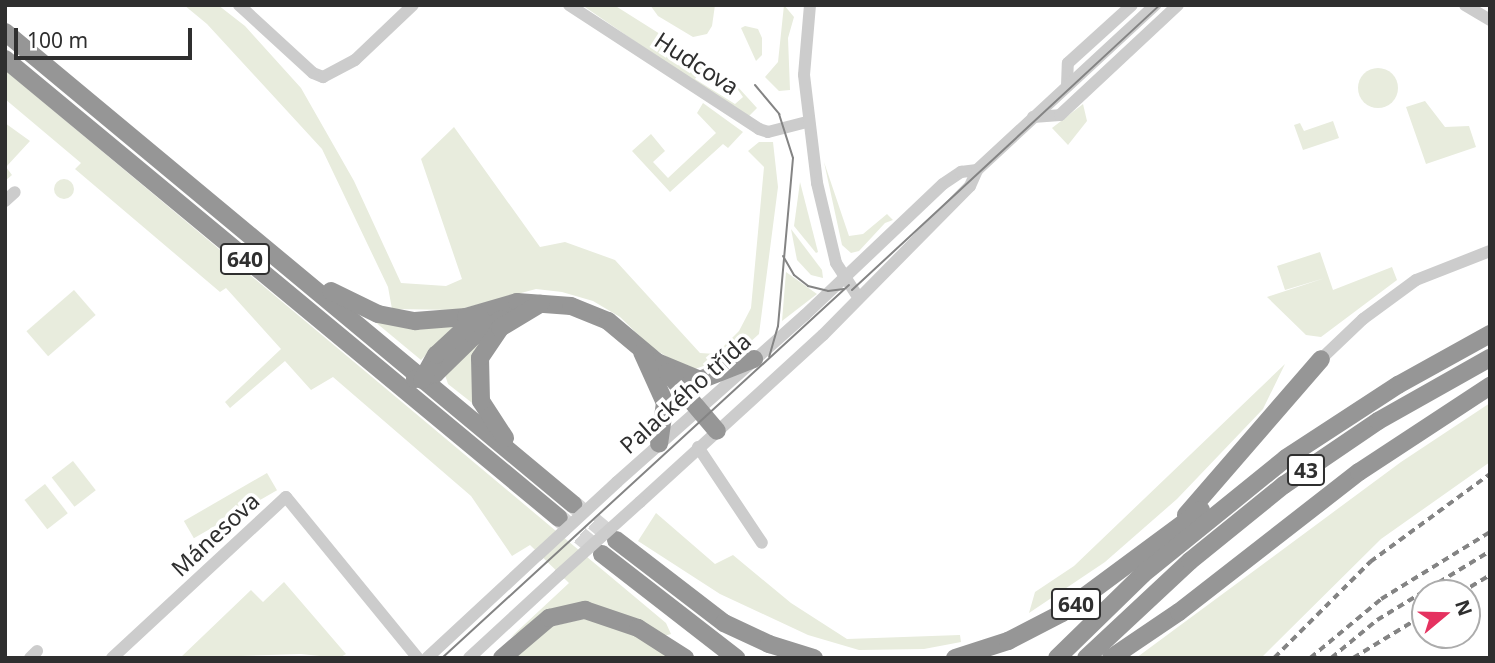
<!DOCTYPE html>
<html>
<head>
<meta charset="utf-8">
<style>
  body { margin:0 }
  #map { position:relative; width:1495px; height:663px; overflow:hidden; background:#fff; font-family:"Noto Sans",sans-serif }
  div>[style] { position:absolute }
  .green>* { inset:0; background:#e8ecdd; transform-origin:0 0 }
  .round { border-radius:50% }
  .highway-tunnel>* { height:18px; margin-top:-9px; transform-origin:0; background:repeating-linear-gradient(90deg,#d5d5d5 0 18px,transparent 0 27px) }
  .minor>* { height:12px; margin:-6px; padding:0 6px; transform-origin:6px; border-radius:6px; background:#ccc }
  .highway>* { height:18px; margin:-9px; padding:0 9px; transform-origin:9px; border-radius:9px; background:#969696 }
  .tram>* { height:2px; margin:-1px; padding:0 1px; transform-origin:1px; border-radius:1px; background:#848484 }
  .rail>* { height:3.5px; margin-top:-1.75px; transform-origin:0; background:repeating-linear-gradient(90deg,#848484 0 7px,transparent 0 12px) }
  .minor-bridge>* { height:12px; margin:-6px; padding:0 6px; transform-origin:6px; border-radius:6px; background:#ccc }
  span { translate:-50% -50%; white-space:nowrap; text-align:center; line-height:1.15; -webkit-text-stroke:7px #fff; paint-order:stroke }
  .shield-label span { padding:2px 5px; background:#fff; border:2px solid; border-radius:5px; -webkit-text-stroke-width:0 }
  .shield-label { font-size:21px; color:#2f2f2f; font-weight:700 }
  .street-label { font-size:23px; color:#2f2f2f }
  .frame { position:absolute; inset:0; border:7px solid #2f2f2f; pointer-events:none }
  .north { position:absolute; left:1411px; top:579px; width:70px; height:70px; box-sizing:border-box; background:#fff; border:2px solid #acacac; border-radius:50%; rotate:71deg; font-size:19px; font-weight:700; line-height:28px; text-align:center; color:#2f2f2f }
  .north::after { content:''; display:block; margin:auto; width:24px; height:32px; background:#e53260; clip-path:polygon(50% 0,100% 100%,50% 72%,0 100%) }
  .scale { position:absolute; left:14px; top:28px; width:178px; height:32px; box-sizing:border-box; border:4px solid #2f2f2f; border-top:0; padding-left:9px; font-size:21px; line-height:24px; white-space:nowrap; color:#2f2f2f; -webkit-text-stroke:5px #fff; paint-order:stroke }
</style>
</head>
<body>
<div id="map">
  <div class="green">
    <i style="clip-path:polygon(184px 5px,218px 5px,245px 26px,301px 88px,354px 181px,401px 283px,446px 286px,462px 279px,421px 159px,454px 127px,540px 247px,565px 242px,615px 260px,700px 353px,716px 354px,739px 331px,751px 308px,764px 167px,748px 151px,759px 142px,773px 142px,778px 187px,759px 334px,737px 354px,695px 369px,695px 374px,651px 347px,620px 317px,593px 301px,562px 292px,536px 289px,457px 310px,392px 309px,388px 287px,322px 149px,207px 24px)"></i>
    <i style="clip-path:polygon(582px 5px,614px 5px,706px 63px,695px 79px,735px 104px,743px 97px,736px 87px,729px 94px,702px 77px,709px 68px,737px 86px,757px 108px,747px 118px)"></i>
    <i style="clip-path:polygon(650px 5px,715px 5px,712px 26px,707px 34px,693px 37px,658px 16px)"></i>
    <i style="clip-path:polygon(784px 5px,794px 17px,788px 38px,790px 90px,779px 91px,765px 77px,778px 62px)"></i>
    <i style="clip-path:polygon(745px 26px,758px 29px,762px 38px,762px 55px,756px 61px,741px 28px)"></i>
    <i class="round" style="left:1358px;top:68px;width:40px;height:40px"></i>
    <i style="clip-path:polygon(5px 70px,666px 623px,671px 634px,664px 636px,636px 620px,549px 612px,510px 638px,569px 583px,530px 545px,512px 556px,471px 496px,333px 377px,311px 390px,285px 361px,230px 408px,225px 402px,281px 349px,226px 288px,220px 292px,75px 169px,81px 163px,5px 99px)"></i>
    <i style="clip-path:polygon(1425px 101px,1445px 127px,1469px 126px,1476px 147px,1426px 164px,1406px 107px)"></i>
    <i style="clip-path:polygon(703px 103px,743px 132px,728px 148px,723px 144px,670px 192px,632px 151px,651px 134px,665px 151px,653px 162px,668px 178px,716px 133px,697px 113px)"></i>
    <i style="clip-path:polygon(1083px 104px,1087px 121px,1068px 145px,1052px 128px)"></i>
    <i style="clip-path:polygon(1333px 121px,1339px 138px,1303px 150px,1294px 125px,1300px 123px,1304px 131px)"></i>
    <i style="clip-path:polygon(5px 123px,30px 141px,6px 167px,12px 175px,5px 181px)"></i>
    <i style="clip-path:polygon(824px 162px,849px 236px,863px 234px,887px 214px,893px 220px,885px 223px,859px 251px,851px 253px,842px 245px)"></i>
    <i class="round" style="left:54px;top:179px;width:20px;height:20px"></i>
    <i style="clip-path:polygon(800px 182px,818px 252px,816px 253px,794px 226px)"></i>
    <i style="clip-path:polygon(791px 229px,822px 270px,823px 278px,811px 275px,797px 260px)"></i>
    <i style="clip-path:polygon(1320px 252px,1333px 290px,1392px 267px,1397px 280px,1321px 337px,1306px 335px,1267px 297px,1325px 278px,1285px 290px,1277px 266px)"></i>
    <i style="clip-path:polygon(786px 272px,817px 294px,782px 321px)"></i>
    <i style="left:74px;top:290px;width:33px;height:63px;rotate:49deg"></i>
    <i style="clip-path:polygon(374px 321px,453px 326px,453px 327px,421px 360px)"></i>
    <i style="clip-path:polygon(482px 339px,472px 369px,476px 406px,448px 384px,445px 375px)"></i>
    <i style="clip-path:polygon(1285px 364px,1263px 409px,1177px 499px,1105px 562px,1029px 613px,1035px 592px,1074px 566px)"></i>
    <i style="clip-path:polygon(1490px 403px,1490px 462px,1381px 539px,1261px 658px,1136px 658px,1401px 462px)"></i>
    <i style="left:73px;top:461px;width:37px;height:27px;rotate:52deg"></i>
    <i style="left:267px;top:473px;width:20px;height:96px;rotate:60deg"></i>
    <i style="left:45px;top:484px;width:37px;height:26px;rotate:52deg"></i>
    <i style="clip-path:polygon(656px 513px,715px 564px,733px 555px,791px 603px,847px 639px,960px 635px,961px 642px,924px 649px,859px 650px,808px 635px,720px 594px,638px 541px)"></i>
    <i style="clip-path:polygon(284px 582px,346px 654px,339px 658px,301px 654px,180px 658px,251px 590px,263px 602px)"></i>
    <i style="clip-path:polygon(587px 618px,618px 626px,673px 658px,511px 658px,549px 627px)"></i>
  </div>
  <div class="highway-tunnel">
    <i style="left:573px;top:504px;width:56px;rotate:39.9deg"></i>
    <i style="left:559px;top:518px;width:56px;rotate:39.9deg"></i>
  </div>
  <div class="minor">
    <i style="left:239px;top:5px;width:100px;rotate:42.6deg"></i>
    <i style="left:313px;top:73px;width:11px;rotate:22deg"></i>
    <i style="left:323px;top:77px;width:36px;rotate:-28deg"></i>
    <i style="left:355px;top:60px;width:80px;rotate:-43.5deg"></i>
    <i style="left:569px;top:5px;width:227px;rotate:33.1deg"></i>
    <i style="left:759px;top:129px;width:9px;rotate:18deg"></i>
    <i style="left:768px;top:132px;width:40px;rotate:-14.4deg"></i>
    <i style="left:810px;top:5px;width:70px;rotate:94.9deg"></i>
    <i style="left:804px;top:75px;width:109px;rotate:83.1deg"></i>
    <i style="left:817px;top:183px;width:82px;rotate:76.6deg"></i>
    <i style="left:836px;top:263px;width:40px;rotate:57.1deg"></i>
    <i style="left:1465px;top:5px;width:29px;rotate:31deg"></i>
    <i style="left:1067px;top:86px;width:23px;rotate:-88deg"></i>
    <i style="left:1068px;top:63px;width:86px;rotate:-42.2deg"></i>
    <i style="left:1033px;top:117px;width:27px;rotate:-4deg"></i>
    <i style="left:1060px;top:115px;width:161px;rotate:-43deg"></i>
    <i style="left:5px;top:201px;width:13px;rotate:-42deg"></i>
    <i style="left:1321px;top:359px;width:58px;rotate:-43.6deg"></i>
    <i style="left:1363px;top:319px;width:66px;rotate:-36.3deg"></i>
    <i style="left:1416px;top:280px;width:79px;rotate:-21.4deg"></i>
    <i style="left:698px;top:447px;width:115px;rotate:56.3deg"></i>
    <i style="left:617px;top:482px;width:251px;rotate:-41.6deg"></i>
    <i style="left:805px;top:315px;width:190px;rotate:-43.5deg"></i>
    <i style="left:943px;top:184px;width:22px;rotate:-34deg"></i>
    <i style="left:961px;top:172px;width:16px;rotate:-7deg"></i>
    <i style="left:640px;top:502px;width:248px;rotate:-42.4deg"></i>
    <i style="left:823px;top:335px;width:209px;rotate:-45.4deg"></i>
    <i style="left:970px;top:186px;width:17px;rotate:-66deg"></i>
    <i style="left:977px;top:170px;width:243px;rotate:-42.8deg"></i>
    <i style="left:30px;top:658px;width:10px;rotate:-45deg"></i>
    <i style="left:112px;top:658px;width:237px;rotate:-42.8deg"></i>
    <i style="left:286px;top:497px;width:208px;rotate:50.7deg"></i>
    <i style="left:427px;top:658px;width:151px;rotate:-42.9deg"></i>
    <i style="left:469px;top:658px;width:124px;rotate:-42.7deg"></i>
  </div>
  <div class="highway">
    <i style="left:5px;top:32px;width:739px;rotate:39.73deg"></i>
    <i style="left:5px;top:59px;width:719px;rotate:39.64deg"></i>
    <i style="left:331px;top:291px;width:52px;rotate:26.1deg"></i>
    <i style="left:378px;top:314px;width:38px;rotate:11deg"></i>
    <i style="left:415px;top:321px;width:51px;rotate:-4.5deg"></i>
    <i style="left:466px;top:317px;width:53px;rotate:-16.4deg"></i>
    <i style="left:517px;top:302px;width:54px;rotate:4.2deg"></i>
    <i style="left:571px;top:306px;width:40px;rotate:22deg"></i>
    <i style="left:608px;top:321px;width:64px;rotate:39.9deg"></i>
    <i style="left:657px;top:362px;width:47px;rotate:22.7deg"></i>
    <i style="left:700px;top:380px;width:58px;rotate:-21.3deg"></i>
    <i style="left:642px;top:352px;width:56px;rotate:65.7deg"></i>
    <i style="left:665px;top:403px;width:41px;rotate:98.3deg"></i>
    <i style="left:667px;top:372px;width:77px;rotate:49.7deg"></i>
    <i style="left:415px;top:379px;width:21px;rotate:-14deg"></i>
    <i style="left:435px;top:374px;width:54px;rotate:-44.3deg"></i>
    <i style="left:474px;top:336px;width:33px;rotate:-31deg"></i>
    <i style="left:422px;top:380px;width:29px;rotate:-61deg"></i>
    <i style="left:436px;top:355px;width:59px;rotate:-42.9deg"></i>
    <i style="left:505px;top:438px;width:44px;rotate:-123deg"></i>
    <i style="left:481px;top:401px;width:43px;rotate:-91.3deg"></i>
    <i style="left:480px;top:358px;width:36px;rotate:-56deg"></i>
    <i style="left:500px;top:328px;width:47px;rotate:-31deg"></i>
    <i style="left:1186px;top:515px;width:206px;rotate:-49.1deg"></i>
    <i style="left:616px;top:540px;width:136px;rotate:37.5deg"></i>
    <i style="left:724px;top:623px;width:50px;rotate:25deg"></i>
    <i style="left:769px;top:644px;width:47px;rotate:17.3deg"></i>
    <i style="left:602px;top:554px;width:170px;rotate:37.8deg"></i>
    <i style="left:502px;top:658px;width:62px;rotate:-40.4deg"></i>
    <i style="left:549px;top:618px;width:37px;rotate:-13deg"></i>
    <i style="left:585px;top:610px;width:56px;rotate:18.8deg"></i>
    <i style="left:638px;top:628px;width:56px;rotate:32.6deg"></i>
    <i style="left:955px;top:658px;width:56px;rotate:-17.8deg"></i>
    <i style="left:1008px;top:641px;width:61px;rotate:-27.4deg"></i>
    <i style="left:1062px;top:613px;width:173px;rotate:-36.5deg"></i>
    <i style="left:1057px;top:658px;width:120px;rotate:-44.3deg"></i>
    <i style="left:1143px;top:574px;width:184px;rotate:-39deg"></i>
    <i style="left:1286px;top:458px;width:134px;rotate:-33.1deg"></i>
    <i style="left:1398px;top:385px;width:105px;rotate:-29deg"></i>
    <i style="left:1086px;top:658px;width:142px;rotate:-43deg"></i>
    <i style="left:1190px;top:561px;width:121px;rotate:-39deg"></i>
    <i style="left:1284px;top:485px;width:114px;rotate:-34.2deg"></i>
    <i style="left:1378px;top:421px;width:129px;rotate:-29.4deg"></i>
    <i style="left:1111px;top:658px;width:82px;rotate:-34.1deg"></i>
    <i style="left:1179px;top:612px;width:228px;rotate:-37.9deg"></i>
    <i style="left:1359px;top:472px;width:157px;rotate:-33.3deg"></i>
  </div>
  <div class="tram">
    <i style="left:755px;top:85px;width:38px;rotate:50deg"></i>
    <i style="left:779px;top:114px;width:46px;rotate:72.3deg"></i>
    <i style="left:793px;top:158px;width:169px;rotate:95.1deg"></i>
    <i style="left:778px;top:326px;width:32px;rotate:106deg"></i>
    <i style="left:783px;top:256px;width:22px;rotate:60deg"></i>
    <i style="left:794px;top:275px;width:18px;rotate:38deg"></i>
    <i style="left:808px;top:286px;width:21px;rotate:14deg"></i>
    <i style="left:828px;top:291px;width:16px;rotate:-7deg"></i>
    <i style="left:852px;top:290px;width:420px;rotate:-42.8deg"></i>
    <i style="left:442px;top:658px;width:552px;rotate:-42.5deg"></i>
  </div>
  <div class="rail">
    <i style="left:1460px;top:593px;width:35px;rotate:-31deg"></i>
    <i style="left:1274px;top:658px;width:136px;rotate:-45deg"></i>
    <i style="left:1370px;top:562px;width:149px;rotate:-36.3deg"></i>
    <i style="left:1310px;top:658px;width:92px;rotate:-39.7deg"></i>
    <i style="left:1381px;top:599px;width:128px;rotate:-31.6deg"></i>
    <i style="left:1331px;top:658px;width:60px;rotate:-39.6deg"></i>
    <i style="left:1377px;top:620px;width:132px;rotate:-31.4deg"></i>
    <i style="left:1353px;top:658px;width:84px;rotate:-31.4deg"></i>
  </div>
  <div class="minor-bridge">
    <i style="left:538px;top:555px;width:108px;rotate:-42.7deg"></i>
    <i style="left:560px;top:574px;width:108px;rotate:-42deg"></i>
  </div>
  <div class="shield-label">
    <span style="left:245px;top:259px">640</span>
    <span style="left:1306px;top:470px">43</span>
    <span style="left:1076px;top:604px">640</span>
  </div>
  <div class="street-label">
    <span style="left:697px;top:63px;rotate:33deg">Hudcova</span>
    <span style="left:685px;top:393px;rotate:-42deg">Palackého třída</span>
    <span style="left:215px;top:534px;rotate:-43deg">Mánesova</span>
  </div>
  <div class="frame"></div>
  <div class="north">N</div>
  <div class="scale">100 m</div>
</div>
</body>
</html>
